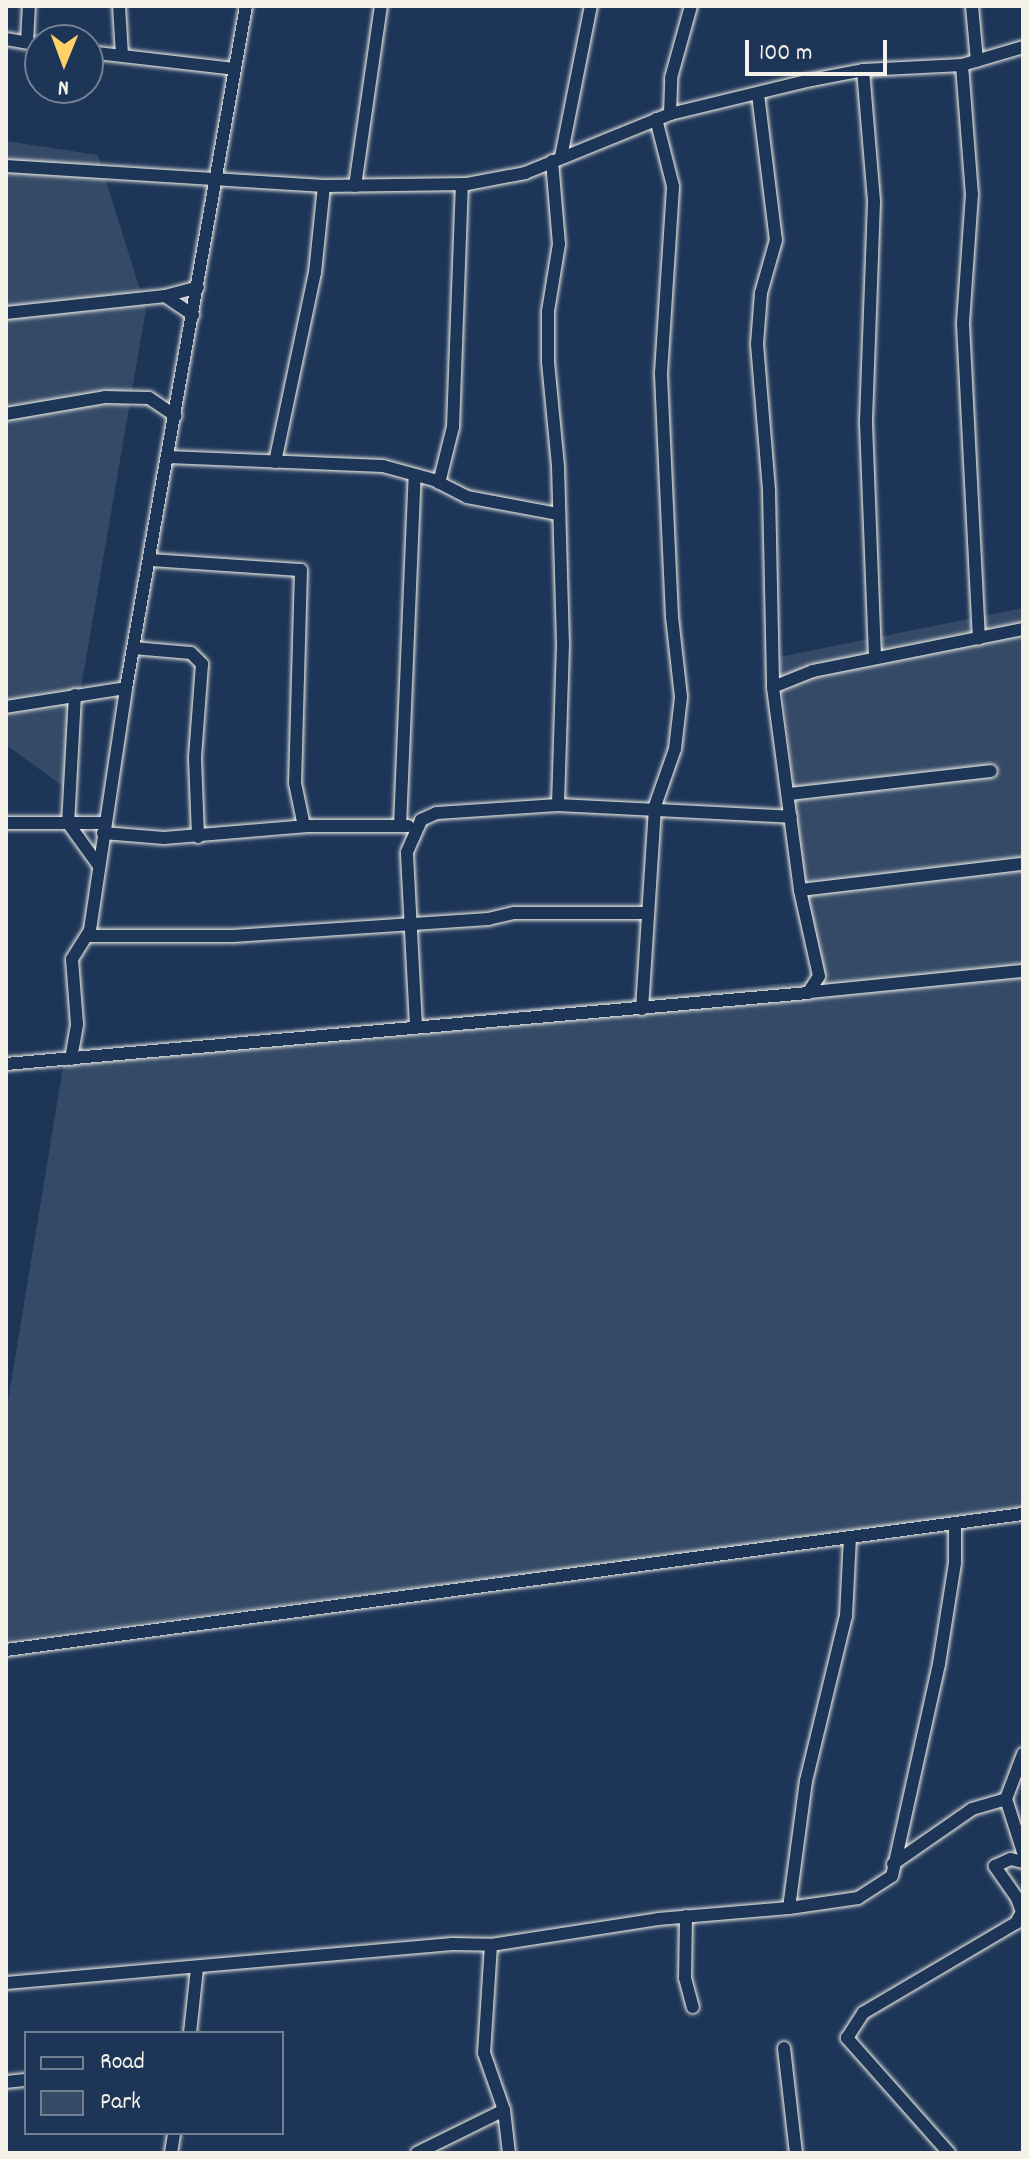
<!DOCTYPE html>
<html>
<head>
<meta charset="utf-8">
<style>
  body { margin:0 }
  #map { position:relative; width:1029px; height:2159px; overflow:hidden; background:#1d3557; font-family:Dekko,sans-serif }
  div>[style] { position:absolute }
  .green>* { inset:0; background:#354a67 }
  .roads { filter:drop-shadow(0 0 2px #f4f1e8) drop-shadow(0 0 2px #f4f1e8) }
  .minor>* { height:12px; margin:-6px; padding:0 6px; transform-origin:6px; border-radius:6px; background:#1d3557 }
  span { translate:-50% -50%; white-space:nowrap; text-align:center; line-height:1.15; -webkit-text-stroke:8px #1d3557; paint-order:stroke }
  .frame { position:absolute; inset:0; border:8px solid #f4f1e8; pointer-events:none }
  .legend { position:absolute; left:24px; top:2031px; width:260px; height:104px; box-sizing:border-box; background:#1d3557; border:2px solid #738091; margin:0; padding:10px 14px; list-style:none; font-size:24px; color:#f4f1e8 }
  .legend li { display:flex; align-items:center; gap:16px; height:40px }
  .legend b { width:40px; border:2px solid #738091 }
  .north { position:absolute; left:24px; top:24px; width:80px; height:80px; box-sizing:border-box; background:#1d3557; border:2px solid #738091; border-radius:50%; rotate:181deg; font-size:22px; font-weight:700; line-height:32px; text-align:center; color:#f4f1e8 }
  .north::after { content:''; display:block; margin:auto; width:28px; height:36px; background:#ffd166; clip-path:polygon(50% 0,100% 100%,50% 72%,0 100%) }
  .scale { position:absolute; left:745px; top:40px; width:142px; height:36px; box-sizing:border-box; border:4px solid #f4f1e8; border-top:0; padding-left:10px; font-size:24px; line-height:28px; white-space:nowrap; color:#f4f1e8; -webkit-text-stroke:6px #1d3557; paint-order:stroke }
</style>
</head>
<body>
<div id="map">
  <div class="green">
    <i style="clip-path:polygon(6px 141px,98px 155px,146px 309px,64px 787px,6px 745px)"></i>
    <i style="clip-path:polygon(1023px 608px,1023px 1511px,6px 1640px,6px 1413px,65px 1055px,816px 980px,779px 657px)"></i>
  </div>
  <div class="roads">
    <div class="minor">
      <i style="left:119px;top:6px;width:49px;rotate:86.5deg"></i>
      <i style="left:972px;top:6px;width:55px;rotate:84.8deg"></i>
      <i style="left:6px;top:39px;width:35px;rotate:10deg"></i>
      <i style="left:27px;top:42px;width:36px;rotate:-87deg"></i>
      <i style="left:88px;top:52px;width:147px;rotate:6.6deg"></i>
      <i style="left:962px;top:65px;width:129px;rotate:85.6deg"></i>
      <i style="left:972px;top:194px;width:130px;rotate:94deg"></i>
      <i style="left:963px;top:324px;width:315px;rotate:87.1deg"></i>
      <i style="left:863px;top:70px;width:132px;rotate:85.2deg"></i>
      <i style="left:874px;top:202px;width:221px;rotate:92.1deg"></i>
      <i style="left:866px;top:423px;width:235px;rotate:87.8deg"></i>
      <i style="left:758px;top:94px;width:147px;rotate:83deg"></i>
      <i style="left:776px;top:240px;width:55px;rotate:105.8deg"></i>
      <i style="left:761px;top:293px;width:51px;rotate:94.5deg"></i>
      <i style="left:757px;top:344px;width:147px;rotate:85.3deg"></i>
      <i style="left:769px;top:491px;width:196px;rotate:88.8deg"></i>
      <i style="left:670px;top:114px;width:36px;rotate:-88deg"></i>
      <i style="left:671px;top:78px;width:75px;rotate:-74.5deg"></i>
      <i style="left:561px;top:157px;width:154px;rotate:-78.8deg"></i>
      <i style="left:552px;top:161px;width:83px;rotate:85.2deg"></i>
      <i style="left:559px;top:244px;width:68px;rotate:99.3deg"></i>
      <i style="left:548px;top:311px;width:51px;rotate:90deg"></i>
      <i style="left:548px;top:362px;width:104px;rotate:84.5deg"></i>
      <i style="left:558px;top:466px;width:179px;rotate:88.4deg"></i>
      <i style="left:563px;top:645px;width:160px;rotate:91.8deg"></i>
      <i style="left:6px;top:166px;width:319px;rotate:3.6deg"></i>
      <i style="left:324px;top:186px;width:143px;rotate:-0.8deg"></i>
      <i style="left:467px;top:184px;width:59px;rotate:-10.7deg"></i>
      <i style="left:525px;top:173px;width:157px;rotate:-22.1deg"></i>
      <i style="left:670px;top:114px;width:140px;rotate:-13.6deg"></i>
      <i style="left:806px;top:81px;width:58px;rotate:-10.9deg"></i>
      <i style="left:863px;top:70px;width:99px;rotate:-2.9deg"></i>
      <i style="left:962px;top:65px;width:64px;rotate:-16.4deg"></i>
      <i style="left:355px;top:186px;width:182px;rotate:-81.8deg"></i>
      <i style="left:165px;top:296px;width:34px;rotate:34deg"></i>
      <i style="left:6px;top:313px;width:160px;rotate:-6.1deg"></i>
      <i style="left:165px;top:296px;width:34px;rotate:-15deg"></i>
      <i style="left:6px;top:414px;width:100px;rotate:-9.7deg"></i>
      <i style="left:105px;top:397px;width:44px;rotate:1.3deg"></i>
      <i style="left:149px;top:398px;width:32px;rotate:34deg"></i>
      <i style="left:168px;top:457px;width:215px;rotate:2.4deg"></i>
      <i style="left:383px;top:466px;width:53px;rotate:15.4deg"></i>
      <i style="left:434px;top:480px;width:37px;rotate:27deg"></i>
      <i style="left:467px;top:497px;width:93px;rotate:10.6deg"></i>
      <i style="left:275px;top:462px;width:193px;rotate:-78.1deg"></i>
      <i style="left:315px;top:273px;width:87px;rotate:-84.1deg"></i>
      <i style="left:439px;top:483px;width:58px;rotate:-76deg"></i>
      <i style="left:453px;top:427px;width:243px;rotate:-87.9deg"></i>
      <i style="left:149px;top:560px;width:152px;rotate:3.8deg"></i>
      <i style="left:301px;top:570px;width:213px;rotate:91.6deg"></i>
      <i style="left:295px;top:783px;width:44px;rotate:78.2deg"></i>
      <i style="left:133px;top:648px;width:58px;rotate:4.9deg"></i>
      <i style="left:191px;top:653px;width:16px;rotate:45deg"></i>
      <i style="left:202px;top:664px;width:94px;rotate:94.3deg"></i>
      <i style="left:195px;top:758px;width:79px;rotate:87.8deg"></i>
      <i style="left:75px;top:695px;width:128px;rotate:93.1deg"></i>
      <i style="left:68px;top:823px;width:53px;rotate:54.2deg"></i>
      <i style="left:6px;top:707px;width:121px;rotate:-9deg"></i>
      <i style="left:789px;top:794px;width:203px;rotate:-6.5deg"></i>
      <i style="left:6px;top:823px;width:99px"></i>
      <i style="left:400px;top:826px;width:351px;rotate:-87.6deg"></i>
      <i style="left:103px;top:833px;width:61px;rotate:4.7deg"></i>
      <i style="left:164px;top:838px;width:144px;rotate:-4.8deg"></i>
      <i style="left:308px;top:826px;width:100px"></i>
      <i style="left:800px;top:890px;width:225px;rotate:-6.7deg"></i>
      <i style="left:88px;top:936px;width:145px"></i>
      <i style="left:233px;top:936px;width:256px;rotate:-3.8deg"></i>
      <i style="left:488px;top:919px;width:27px;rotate:-13deg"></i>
      <i style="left:514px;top:913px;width:134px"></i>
      <i style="left:811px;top:992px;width:213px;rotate:-5.7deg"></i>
      <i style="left:642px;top:1009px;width:203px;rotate:-86.3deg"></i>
      <i style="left:655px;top:806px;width:60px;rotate:-70.7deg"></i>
      <i style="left:675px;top:749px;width:52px;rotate:-83.4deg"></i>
      <i style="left:681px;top:697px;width:81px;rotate:-96.4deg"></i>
      <i style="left:672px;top:617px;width:244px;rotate:-92.6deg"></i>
      <i style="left:661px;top:373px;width:187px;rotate:-86.3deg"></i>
      <i style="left:673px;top:186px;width:69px;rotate:-104.2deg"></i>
      <i style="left:416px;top:1026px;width:174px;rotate:-93deg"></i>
      <i style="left:407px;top:852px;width:35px;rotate:-66deg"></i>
      <i style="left:421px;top:820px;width:17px;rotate:-24deg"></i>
      <i style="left:437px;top:813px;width:121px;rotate:-3.8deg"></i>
      <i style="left:558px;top:805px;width:233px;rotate:2.9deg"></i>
      <i style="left:71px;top:1059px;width:36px;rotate:-80deg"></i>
      <i style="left:77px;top:1024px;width:65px;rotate:-94.4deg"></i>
      <i style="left:72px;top:959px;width:34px;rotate:-58deg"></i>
      <i style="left:90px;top:930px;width:245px;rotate:-81.5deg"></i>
      <i style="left:126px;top:688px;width:692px;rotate:-80.02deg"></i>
      <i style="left:6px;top:1064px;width:805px;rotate:-5.06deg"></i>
      <i style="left:808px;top:993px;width:20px;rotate:-57deg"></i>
      <i style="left:819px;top:976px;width:88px;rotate:-102.5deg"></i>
      <i style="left:800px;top:890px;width:205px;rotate:-97.6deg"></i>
      <i style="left:773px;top:687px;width:43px;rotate:-21.8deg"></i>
      <i style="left:813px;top:671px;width:214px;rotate:-11.3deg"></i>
      <i style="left:6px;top:1650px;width:1026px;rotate:-7.62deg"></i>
      <i style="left:1023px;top:1754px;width:48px;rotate:110.7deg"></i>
      <i style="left:1006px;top:1799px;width:56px;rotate:72.2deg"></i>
      <i style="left:893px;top:1864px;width:96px;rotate:-34.8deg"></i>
      <i style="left:972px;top:1809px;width:35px;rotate:-16deg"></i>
      <i style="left:789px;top:1908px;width:70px;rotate:-8.2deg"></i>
      <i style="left:858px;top:1898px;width:40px;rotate:-32.9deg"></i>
      <i style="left:892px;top:1876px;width:217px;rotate:-77.5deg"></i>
      <i style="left:939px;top:1664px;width:102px;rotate:-81deg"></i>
      <i style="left:955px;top:1563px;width:40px;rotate:-90deg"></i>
      <i style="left:686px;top:1916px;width:62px;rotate:90.9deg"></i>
      <i style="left:685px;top:1978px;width:30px;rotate:75deg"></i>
      <i style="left:491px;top:1945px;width:108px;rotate:93.7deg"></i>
      <i style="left:484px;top:2053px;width:60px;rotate:70.7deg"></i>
      <i style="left:504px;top:2110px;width:43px;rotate:83.4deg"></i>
      <i style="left:6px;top:1983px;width:448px;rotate:-5deg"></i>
      <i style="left:452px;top:1944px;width:39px;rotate:1deg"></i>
      <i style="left:491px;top:1945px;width:169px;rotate:-8.8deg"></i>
      <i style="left:658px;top:1919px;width:131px;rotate:-4.8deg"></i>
      <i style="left:789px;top:1908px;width:128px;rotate:-82.4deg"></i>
      <i style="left:806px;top:1781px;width:170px;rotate:-76.4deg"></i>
      <i style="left:846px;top:1616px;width:78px;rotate:-87.1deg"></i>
      <i style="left:190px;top:2033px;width:64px;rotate:-83.8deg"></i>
      <i style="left:784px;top:2048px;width:106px;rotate:83.5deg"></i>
      <i style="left:6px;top:2082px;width:20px;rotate:-6deg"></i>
      <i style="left:171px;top:2153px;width:20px;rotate:-81deg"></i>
      <i style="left:417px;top:2153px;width:97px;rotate:-26.3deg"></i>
      <i style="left:949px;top:2153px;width:154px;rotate:-131.6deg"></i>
      <i style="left:847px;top:2038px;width:30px;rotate:-57deg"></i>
      <i style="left:863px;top:2013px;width:178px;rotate:-30.5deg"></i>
      <i style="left:1016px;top:1923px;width:13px;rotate:-61deg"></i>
      <i style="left:1022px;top:1912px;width:15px;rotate:-110deg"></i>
      <i style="left:1017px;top:1898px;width:39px;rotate:-125deg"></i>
      <i style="left:995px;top:1866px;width:17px;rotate:-24deg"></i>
      <i style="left:1011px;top:1859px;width:12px;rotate:14deg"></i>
    </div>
  </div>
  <div class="frame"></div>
  <ul class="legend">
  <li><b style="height:10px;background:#1d3557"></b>Road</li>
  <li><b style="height:22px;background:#354a67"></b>Park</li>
  </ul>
  <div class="north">N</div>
  <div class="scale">100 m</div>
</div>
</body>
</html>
